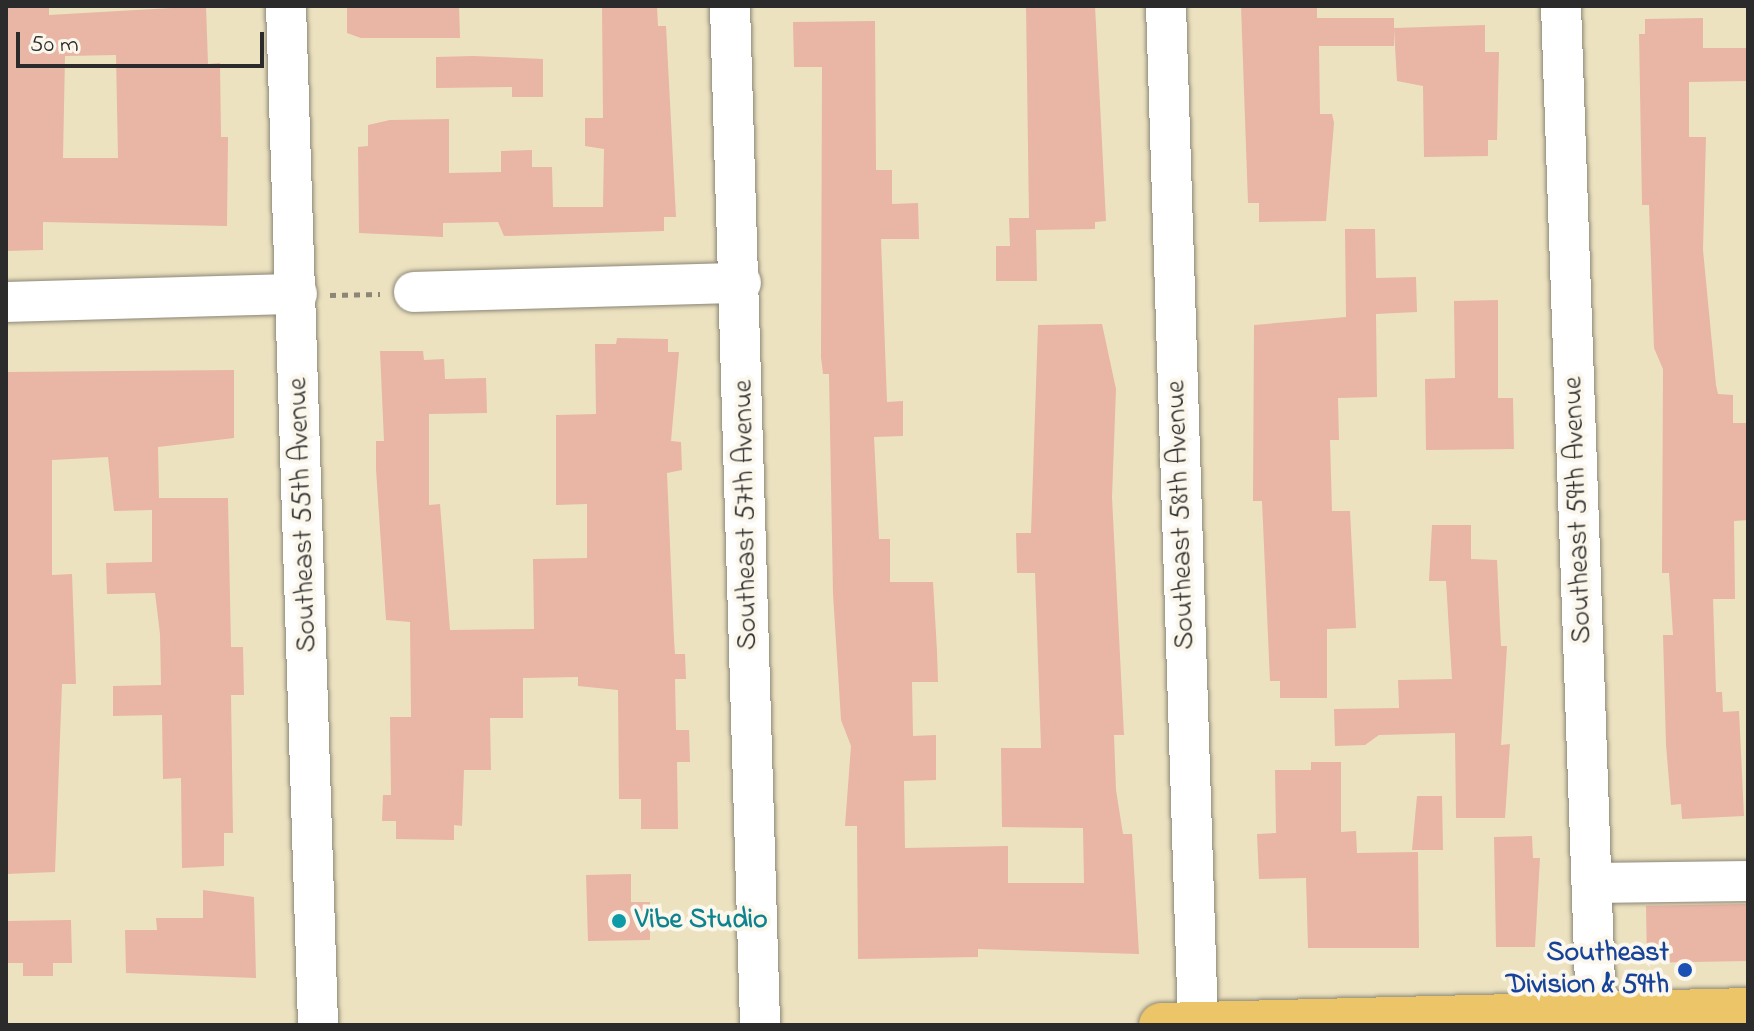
<!DOCTYPE html>
<html>
<head>
<meta charset="utf-8">
<style>
  body { margin:0 }
  #map { position:relative; width:1754px; height:1031px; overflow:hidden; background:#ece2c0; font-family:"Indie Flower",sans-serif }
  div>[style] { position:absolute }
  .building>* { inset:0; background:#e9b5a5; transform-origin:0 0 }
  .path>* { height:5px; margin-top:-2.5px; transform-origin:0; background:repeating-linear-gradient(90deg,#8c8676 0 6px,transparent 0 12px) }
  .roads { filter:drop-shadow(0 0 2px #8c8676) drop-shadow(0 0 2px #8c8676) }
  .minor>* { height:40px; margin:-20px; padding:0 20px; transform-origin:20px; border-radius:20px; background:#fff }
  .major>* { height:44px; margin:-22px; padding:0 22px; transform-origin:22px; border-radius:22px; background:#ecc569 }
  .dots>* { width:22px; height:22px; translate:-50% -50%; box-sizing:border-box; border:4px solid #fbf7ec; border-radius:50% }
  span { translate:-50% -50%; white-space:nowrap; text-align:center; line-height:1.15; -webkit-text-stroke:8px #fbf7ec; paint-order:stroke }
  .street-label { font-size:28px; color:#2b2b2b }
  .culture-label { font-size:28px; color:#0d838f; font-weight:700 }
  .left { translate:0 -50%; text-align:left }
  .transit-label { font-size:28px; color:#164399; font-weight:700 }
  .right { translate:-100% -50%; text-align:right }
  .frame { position:absolute; inset:0; border:8px solid #2b2b2b; pointer-events:none }
  .scale { position:absolute; left:16px; top:32px; width:248px; height:36px; box-sizing:border-box; border:4px solid #2b2b2b; border-top:0; padding-left:10px; font-size:24px; line-height:28px; white-space:nowrap; color:#2b2b2b; -webkit-text-stroke:6px #fbf7ec; paint-order:stroke }
</style>
</head>
<body>
<div id="map">
  <div class="building">
    <i style="clip-path:polygon(evenodd,6px 6px,49px 6px,49px 15px,206px 6px,208px 64px,220px 63px,221px 137px,228px 137px,227px 226px,43px 222px,43px 250px,6px 251px,6px 6px,116px 55px,118px 158px,63px 158px,65px 56px,116px 55px)"></i>
    <i style="clip-path:polygon(347px 6px,459px 6px,460px 38px,361px 38px,347px 33px)"></i>
    <i style="clip-path:polygon(602px 6px,657px 6px,658px 26px,666px 26px,676px 217px,664px 217px,664px 231px,504px 236px,498px 222px,443px 223px,443px 237px,359px 233px,358px 147px,368px 146px,368px 125px,390px 120px,449px 119px,449px 173px,501px 172px,501px 151px,532px 150px,532px 167px,552px 167px,553px 207px,603px 207px,604px 149px,585px 146px,585px 118px,603px 118px)"></i>
    <i style="clip-path:polygon(1026px 6px,1095px 6px,1106px 221px,1095px 222px,1095px 229px,1036px 230px,1037px 281px,996px 281px,996px 246px,1010px 246px,1009px 218px,1029px 218px)"></i>
    <i style="clip-path:polygon(1241px 6px,1317px 6px,1317px 18px,1394px 18px,1394px 46px,1319px 46px,1320px 114px,1332px 114px,1334px 123px,1326px 221px,1259px 222px,1259px 203px,1248px 203px)"></i>
    <i style="clip-path:polygon(1703px 18px,1703px 48px,1746px 48px,1746px 81px,1689px 82px,1689px 137px,1706px 137px,1703px 250px,1716px 385px,1718px 394px,1733px 395px,1733px 423px,1748px 423px,1748px 520px,1734px 521px,1735px 599px,1713px 599px,1716px 692px,1722px 692px,1723px 712px,1739px 711px,1744px 816px,1682px 819px,1681px 804px,1671px 805px,1666px 745px,1663px 635px,1673px 635px,1669px 573px,1662px 573px,1663px 369px,1654px 348px,1649px 205px,1642px 205px,1639px 34px,1645px 34px,1645px 19px)"></i>
    <i style="clip-path:polygon(875px 21px,876px 170px,892px 170px,892px 204px,918px 203px,919px 239px,881px 239px,887px 402px,903px 401px,903px 436px,874px 437px,879px 539px,890px 539px,890px 582px,933px 582px,937px 651px,938px 682px,912px 682px,913px 736px,936px 735px,936px 780px,904px 781px,905px 848px,1008px 846px,1008px 883px,1084px 883px,1083px 828px,1002px 827px,1001px 748px,1041px 748px,1035px 573px,1017px 573px,1016px 533px,1031px 533px,1038px 325px,1102px 324px,1116px 389px,1112px 497px,1124px 735px,1114px 735px,1116px 790px,1123px 834px,1132px 834px,1139px 954px,978px 949px,978px 957px,858px 959px,857px 826px,845px 826px,851px 746px,841px 720px,833px 594px,829px 374px,823px 374px,821px 357px,822px 67px,794px 67px,793px 22px)"></i>
    <i style="clip-path:polygon(1485px 25px,1485px 52px,1499px 52px,1497px 140px,1488px 140px,1488px 156px,1424px 157px,1423px 86px,1397px 81px,1394px 28px)"></i>
    <i style="clip-path:polygon(473px 56px,543px 59px,543px 97px,512px 97px,512px 87px,436px 88px,436px 57px)"></i>
    <i style="clip-path:polygon(1345px 229px,1375px 229px,1376px 278px,1416px 277px,1417px 312px,1376px 314px,1377px 397px,1338px 398px,1339px 440px,1330px 440px,1332px 511px,1350px 511px,1356px 628px,1327px 629px,1327px 698px,1280px 698px,1280px 681px,1270px 681px,1262px 501px,1253px 501px,1254px 325px,1346px 317px)"></i>
    <i style="clip-path:polygon(1498px 300px,1498px 398px,1513px 398px,1514px 449px,1426px 450px,1425px 379px,1455px 378px,1454px 301px)"></i>
    <i style="clip-path:polygon(617px 338px,668px 339px,668px 352px,679px 352px,671px 441px,681px 442px,682px 470px,667px 473px,674px 640px,675px 654px,685px 654px,686px 679px,675px 679px,676px 730px,689px 730px,690px 762px,677px 762px,678px 829px,641px 829px,641px 799px,619px 799px,618px 690px,578px 686px,578px 677px,523px 678px,523px 718px,490px 718px,491px 770px,464px 770px,462px 826px,454px 825px,454px 840px,396px 839px,396px 821px,382px 821px,383px 795px,391px 795px,390px 717px,411px 717px,410px 622px,386px 620px,376px 469px,376px 441px,384px 441px,380px 351px,423px 351px,424px 360px,444px 359px,445px 379px,486px 378px,487px 413px,429px 414px,429px 505px,440px 504px,450px 630px,534px 629px,533px 559px,587px 558px,587px 504px,556px 505px,556px 415px,596px 414px,595px 344px,616px 344px)"></i>
    <i style="clip-path:polygon(234px 370px,234px 438px,158px 447px,159px 498px,228px 498px,231px 647px,243px 647px,244px 695px,231px 695px,233px 833px,224px 833px,224px 866px,182px 868px,181px 778px,163px 779px,162px 715px,113px 716px,113px 686px,161px 685px,160px 634px,155px 593px,107px 594px,106px 563px,152px 562px,152px 510px,114px 511px,108px 457px,52px 460px,52px 575px,72px 574px,76px 684px,62px 684px,55px 872px,6px 874px,6px 372px)"></i>
    <i style="clip-path:polygon(1432px 525px,1471px 525px,1471px 559px,1497px 560px,1501px 646px,1507px 646px,1501px 745px,1510px 744px,1505px 818px,1456px 818px,1455px 733px,1379px 735px,1365px 745px,1335px 746px,1334px 709px,1399px 708px,1398px 680px,1452px 679px,1446px 581px,1429px 581px)"></i>
    <i style="clip-path:polygon(1311px 762px,1341px 762px,1341px 832px,1356px 831px,1357px 853px,1418px 852px,1419px 948px,1308px 948px,1306px 878px,1259px 879px,1257px 834px,1276px 833px,1275px 770px,1311px 770px)"></i>
    <i style="clip-path:polygon(1417px 796px,1442px 796px,1443px 850px,1412px 850px)"></i>
    <i style="clip-path:polygon(1532px 836px,1533px 858px,1540px 858px,1535px 947px,1496px 947px,1494px 837px)"></i>
    <i style="clip-path:polygon(631px 874px,631px 902px,650px 902px,650px 940px,588px 941px,586px 875px)"></i>
    <i style="clip-path:polygon(203px 890px,254px 897px,256px 978px,126px 973px,125px 930px,157px 930px,156px 918px,203px 918px)"></i>
    <i style="left:1747px;top:904px;width:57px;height:101px;rotate:89deg"></i>
    <i style="clip-path:polygon(71px 920px,72px 963px,53px 963px,53px 976px,23px 976px,23px 963px,6px 963px,6px 921px)"></i>
  </div>
  <div class="path">
    <i style="left:330px;top:295px;width:50px;rotate:-1.1deg"></i>
  </div>
  <div class="roads">
    <div class="minor">
      <i style="left:286px;top:6px;width:1020px;rotate:88.2deg"></i>
      <i style="left:730px;top:6px;width:1019px;rotate:88.31deg"></i>
      <i style="left:1166px;top:6px;width:1019px;rotate:88.2deg"></i>
      <i style="left:1561px;top:6px;width:1008px;rotate:88.01deg"></i>
      <i style="left:414px;top:292px;width:327px;rotate:-1.6deg"></i>
      <i style="left:6px;top:302px;width:291px;rotate:-1.6deg"></i>
      <i style="left:1592px;top:883px;width:156px;rotate:-0.7deg"></i>
    </div>
    <div class="major">
      <i style="left:1161px;top:1025px;width:587px;rotate:-1.46deg"></i>
    </div>
  </div>
  <div class="dots">
    <i style="left:619px;top:921px;background:#0f9aa8"></i>
    <i style="left:1685px;top:970px;background:#1a4fb4"></i>
  </div>
  <div class="street-label">
    <span style="left:1579px;top:510px;rotate:-92deg">Southeast 59th Avenue</span>
    <span style="left:304px;top:515px;rotate:-92deg">Southeast 55th Avenue</span>
    <span style="left:747px;top:515px;rotate:-91deg">Southeast 57th Avenue</span>
    <span style="left:1182px;top:515px;rotate:-92deg">Southeast 58th Avenue</span>
  </div>
  <div class="culture-label">
    <span class="left" style="left:635px;top:921px">Vibe Studio</span>
  </div>
  <div class="transit-label">
    <span class="right" style="left:1669px;top:970px">Southeast<br>Division &amp; 59th</span>
  </div>
  <div class="frame"></div>
  <div class="scale">50 m</div>
</div>
</body>
</html>
